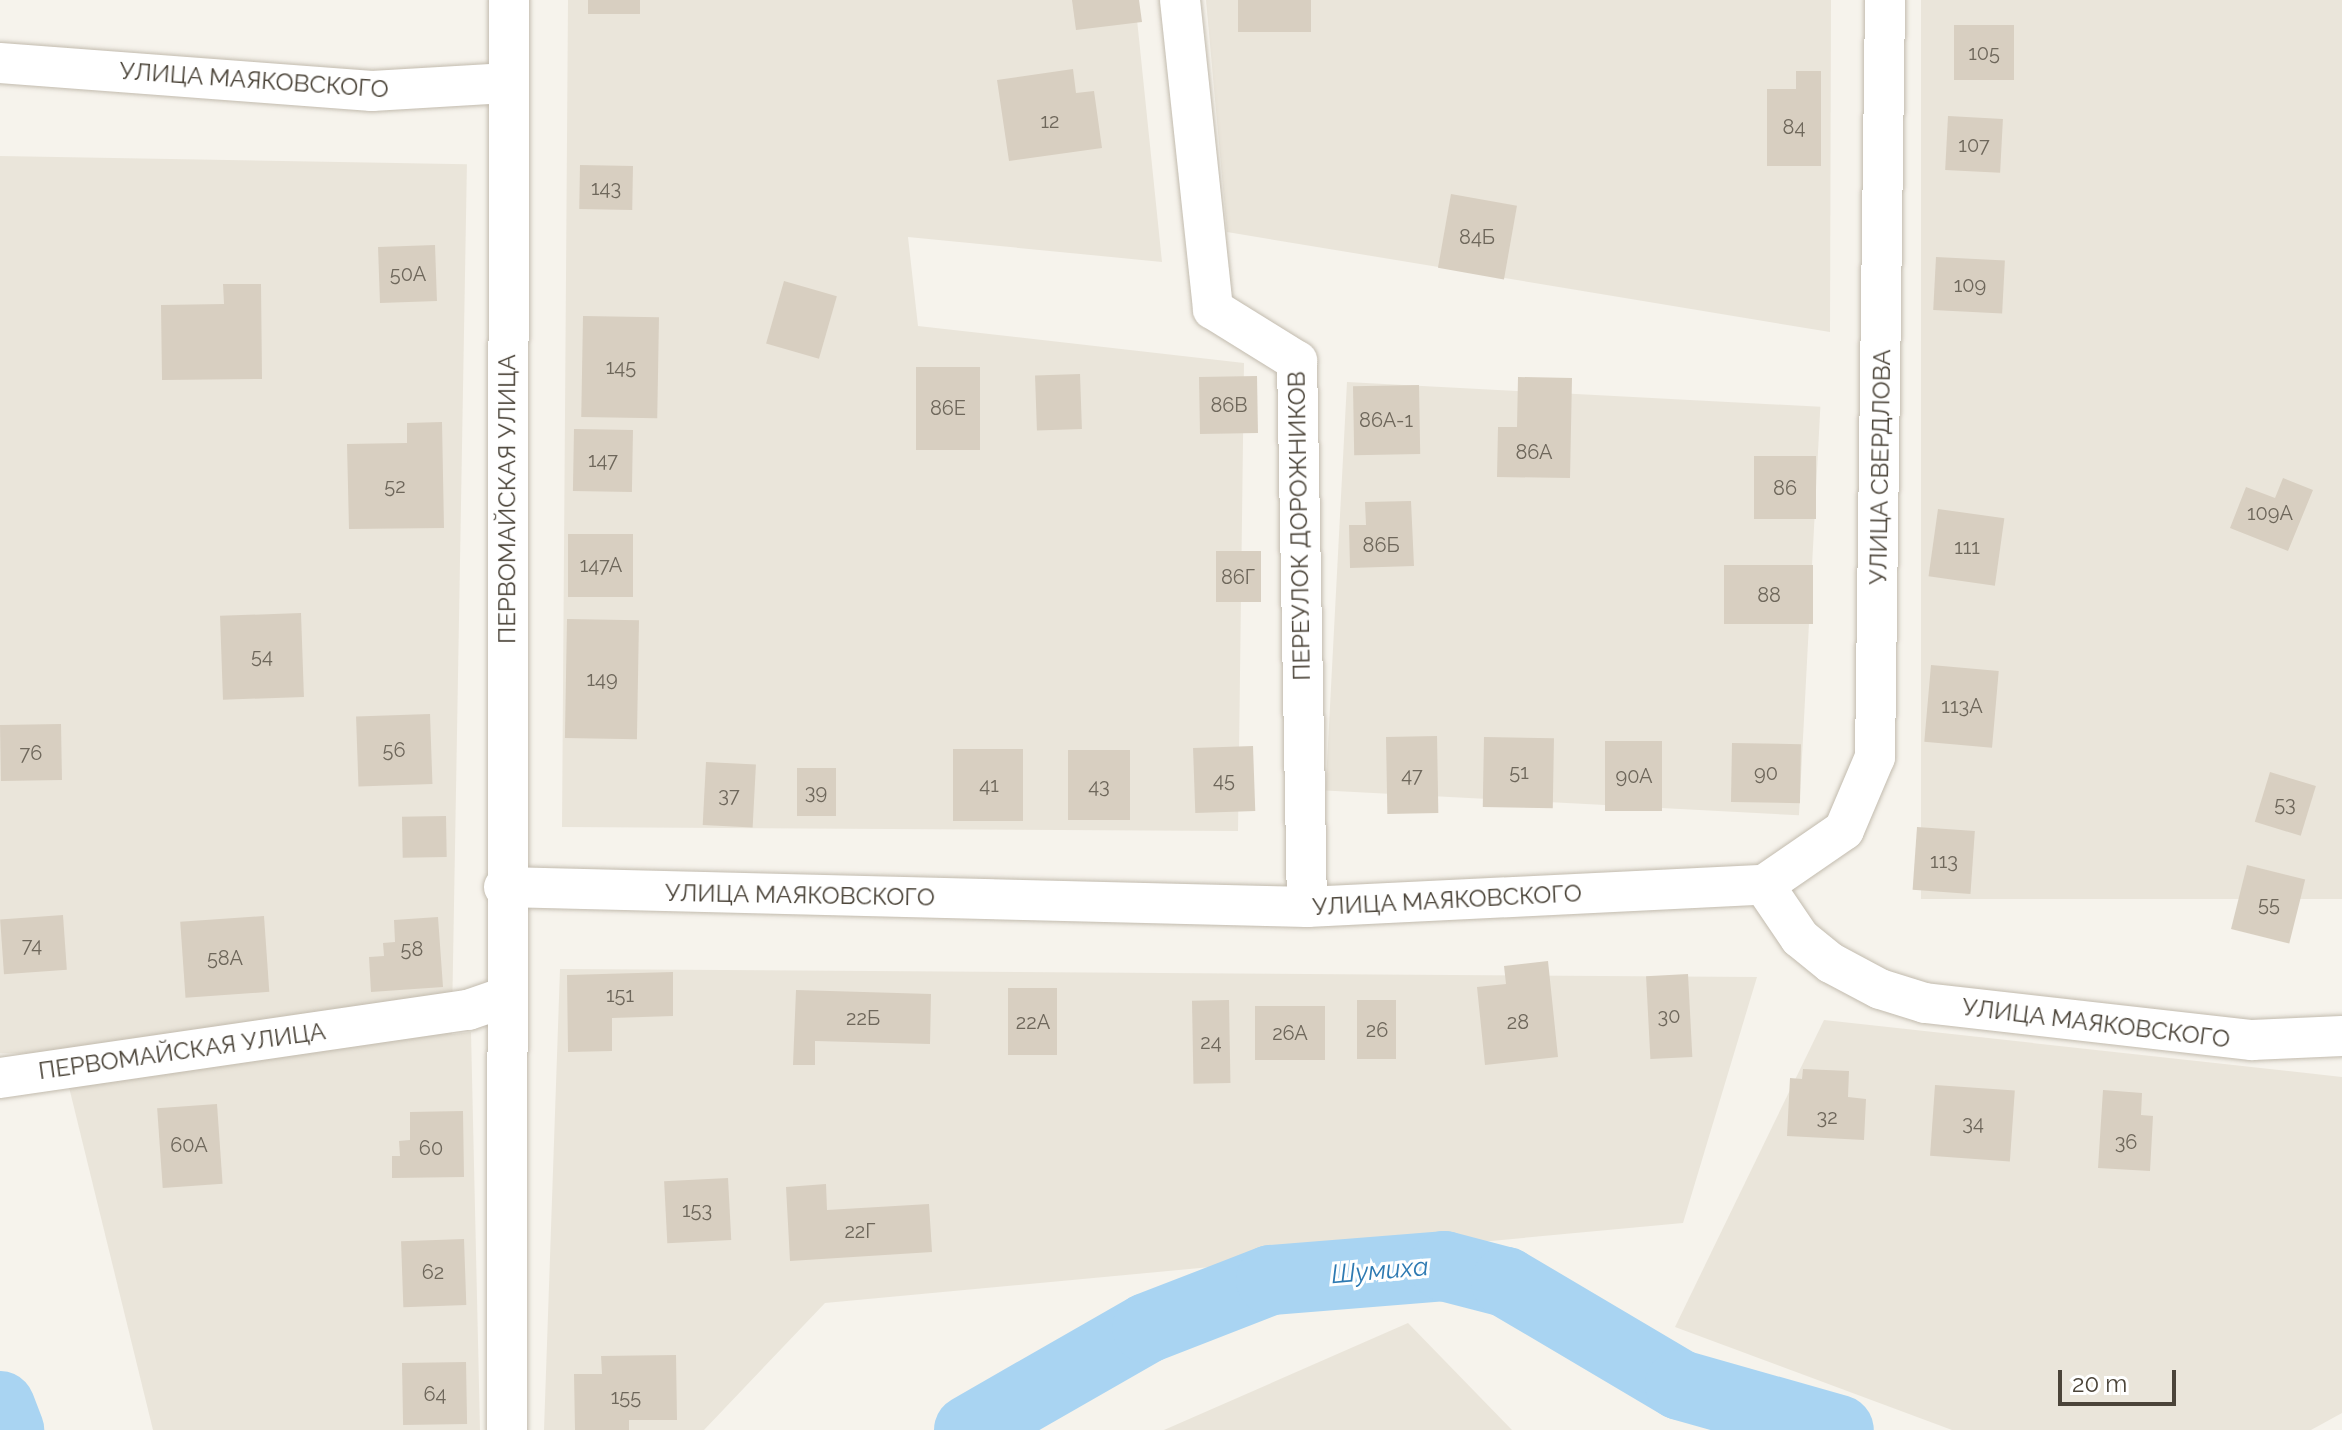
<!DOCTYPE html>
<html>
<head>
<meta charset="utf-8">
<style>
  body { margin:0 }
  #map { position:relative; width:2342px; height:1430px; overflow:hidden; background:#f6f3ec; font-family:Raleway,sans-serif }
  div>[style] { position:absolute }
  .residential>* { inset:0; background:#eae5da; transform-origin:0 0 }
  .river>* { height:70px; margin:-35px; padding:0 35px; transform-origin:35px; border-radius:35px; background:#a9d4f2 }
  .building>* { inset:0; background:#d8cfc1; transform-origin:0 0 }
  .roads { filter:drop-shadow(0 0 2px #c2bbae) drop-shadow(0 0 2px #c2bbae) }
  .street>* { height:40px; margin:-20px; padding:0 20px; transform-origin:20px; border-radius:20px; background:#fff }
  span { translate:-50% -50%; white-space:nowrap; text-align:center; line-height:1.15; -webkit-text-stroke:6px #fff; paint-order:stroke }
  .number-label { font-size:20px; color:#6e675b }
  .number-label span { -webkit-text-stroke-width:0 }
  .street-label { font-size:24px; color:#4b4439 }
  .water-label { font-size:26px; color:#2e7ab2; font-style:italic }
  .scale { position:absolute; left:2058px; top:1370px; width:118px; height:36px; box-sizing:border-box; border:4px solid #4b4439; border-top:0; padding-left:10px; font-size:24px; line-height:28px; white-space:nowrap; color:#4b4439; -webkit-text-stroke:6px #fff; paint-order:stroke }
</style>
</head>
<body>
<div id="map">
  <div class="residential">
    <i style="clip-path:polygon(568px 0,1135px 0,1162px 262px,908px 237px,918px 326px,1244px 363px,1238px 831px,562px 827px)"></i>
    <i style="clip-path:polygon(1206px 0,1831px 0,1830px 332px,1227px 232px)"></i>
    <i style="left:1921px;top:0;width:421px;height:899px"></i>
    <i style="left:0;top:156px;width:467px;height:897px;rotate:1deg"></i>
    <i style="left:1347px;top:382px;width:474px;height:409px;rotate:3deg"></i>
    <i style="clip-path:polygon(560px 969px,1757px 977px,1683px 1223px,825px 1303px,704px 1430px,544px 1430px)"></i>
    <i style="clip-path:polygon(1824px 1020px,2342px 1077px,2342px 1413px,2311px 1430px,1952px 1430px,1675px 1327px)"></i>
    <i style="clip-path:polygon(471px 1032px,480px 1430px,153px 1430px,67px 1079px)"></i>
    <i style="clip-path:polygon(1408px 1323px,1512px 1430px,1164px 1430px)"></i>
  </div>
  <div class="river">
    <i style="left:0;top:1406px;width:26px;rotate:69deg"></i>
    <i style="left:969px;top:1430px;width:205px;rotate:-29.8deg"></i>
    <i style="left:1147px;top:1328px;width:133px;rotate:-21.2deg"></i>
    <i style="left:1271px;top:1280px;width:174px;rotate:-4.6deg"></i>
    <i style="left:1444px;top:1266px;width:64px;rotate:14.5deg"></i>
    <i style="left:1506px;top:1282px;width:202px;rotate:30.6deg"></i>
    <i style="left:1680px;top:1385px;width:165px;rotate:15.8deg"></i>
  </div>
  <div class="building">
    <i style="left:588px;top:0;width:52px;height:14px"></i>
    <i style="clip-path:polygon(1072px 0,1139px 0,1142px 22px,1076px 30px)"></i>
    <i style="left:1238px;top:0;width:73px;height:32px"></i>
    <i style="left:1954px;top:25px;width:60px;height:55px"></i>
    <i style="clip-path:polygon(1073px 69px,1076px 93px,1094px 91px,1102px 148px,1009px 161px,997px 80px)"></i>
    <i style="clip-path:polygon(1796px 71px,1821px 71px,1821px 166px,1767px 166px,1767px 89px,1796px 89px)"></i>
    <i style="left:1948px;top:116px;width:55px;height:54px;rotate:3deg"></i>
    <i style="left:580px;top:165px;width:53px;height:44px;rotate:1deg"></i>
    <i style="left:1451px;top:194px;width:67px;height:75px;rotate:10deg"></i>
    <i style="left:435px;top:245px;width:56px;height:57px;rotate:88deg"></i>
    <i style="left:1936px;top:257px;width:69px;height:53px;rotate:3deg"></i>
    <i style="left:784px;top:281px;width:55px;height:65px;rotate:16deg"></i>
    <i style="clip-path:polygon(223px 284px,261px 284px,262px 379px,162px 380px,161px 305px,224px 304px)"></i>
    <i style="left:583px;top:316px;width:76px;height:101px;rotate:1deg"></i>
    <i style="left:916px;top:367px;width:64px;height:83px"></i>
    <i style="left:1080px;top:374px;width:55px;height:45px;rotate:88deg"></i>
    <i style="left:1257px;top:376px;width:57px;height:58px;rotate:89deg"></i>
    <i style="clip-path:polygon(1518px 377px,1572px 378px,1570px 478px,1497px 477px,1498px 427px,1517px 427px)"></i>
    <i style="left:1419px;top:385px;width:69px;height:66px;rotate:89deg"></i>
    <i style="clip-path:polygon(442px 422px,444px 528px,349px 529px,347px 444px,407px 443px,407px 423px)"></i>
    <i style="left:574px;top:429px;width:59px;height:62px;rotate:1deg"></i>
    <i style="left:1754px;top:456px;width:62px;height:63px"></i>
    <i style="clip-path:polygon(2283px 478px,2313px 490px,2288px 551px,2230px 528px,2246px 487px,2275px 498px)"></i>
    <i style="clip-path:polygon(1411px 501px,1414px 566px,1350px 568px,1349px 525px,1366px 525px,1365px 502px)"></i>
    <i style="left:1938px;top:509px;width:67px;height:68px;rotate:8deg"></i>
    <i style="left:568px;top:534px;width:65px;height:63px"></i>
    <i style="left:1216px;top:551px;width:45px;height:51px"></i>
    <i style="left:1724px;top:565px;width:89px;height:59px"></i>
    <i style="left:301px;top:613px;width:84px;height:81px;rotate:88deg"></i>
    <i style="left:567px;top:619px;width:72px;height:119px;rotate:1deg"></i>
    <i style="left:1931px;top:665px;width:68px;height:77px;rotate:5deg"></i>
    <i style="left:430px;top:714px;width:70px;height:74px;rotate:88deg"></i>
    <i style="left:61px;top:724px;width:56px;height:61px;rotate:89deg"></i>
    <i style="left:1437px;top:736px;width:77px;height:51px;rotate:89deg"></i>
    <i style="left:1484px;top:737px;width:70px;height:70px;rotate:1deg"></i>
    <i style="left:1662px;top:741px;width:70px;height:57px;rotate:90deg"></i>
    <i style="left:1732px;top:743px;width:69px;height:59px;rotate:1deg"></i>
    <i style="left:1253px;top:746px;width:65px;height:60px;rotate:88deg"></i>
    <i style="left:953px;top:749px;width:70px;height:72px"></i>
    <i style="left:1130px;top:750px;width:70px;height:62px;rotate:90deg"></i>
    <i style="left:706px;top:762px;width:50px;height:63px;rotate:3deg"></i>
    <i style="left:797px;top:768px;width:39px;height:48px"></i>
    <i style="left:2270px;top:772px;width:48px;height:52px;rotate:17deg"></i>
    <i style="left:446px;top:816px;width:41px;height:44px;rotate:89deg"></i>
    <i style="left:1917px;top:827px;width:58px;height:63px;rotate:4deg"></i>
    <i style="left:2247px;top:865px;width:60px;height:66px;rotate:14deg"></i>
    <i style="left:63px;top:915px;width:55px;height:63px;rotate:86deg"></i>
    <i style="left:264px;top:916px;width:76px;height:84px;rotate:86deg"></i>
    <i style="clip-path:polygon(438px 917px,443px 987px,371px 992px,369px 957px,384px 956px,383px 943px,395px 942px,394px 920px)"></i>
    <i style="clip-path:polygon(1548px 961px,1558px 1057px,1485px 1065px,1477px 987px,1506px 984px,1504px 966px)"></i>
    <i style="clip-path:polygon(673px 972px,673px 1016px,612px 1018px,612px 1051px,568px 1052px,567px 975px)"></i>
    <i style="left:1688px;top:974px;width:83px;height:42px;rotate:87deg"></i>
    <i style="left:1008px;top:988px;width:49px;height:67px"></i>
    <i style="clip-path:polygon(796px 990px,931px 994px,930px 1044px,815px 1041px,815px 1065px,793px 1065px)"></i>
    <i style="left:1229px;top:1000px;width:83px;height:37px;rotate:89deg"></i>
    <i style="left:1396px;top:1000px;width:59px;height:39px;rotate:90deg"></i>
    <i style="left:1325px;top:1006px;width:54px;height:70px;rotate:90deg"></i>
    <i style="clip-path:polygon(1803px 1069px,1849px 1071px,1848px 1097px,1866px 1099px,1864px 1140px,1787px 1136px,1790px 1078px,1802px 1079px)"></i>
    <i style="left:1935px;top:1085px;width:80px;height:71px;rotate:4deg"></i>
    <i style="clip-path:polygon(2103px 1090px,2142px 1093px,2141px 1115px,2153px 1116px,2150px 1171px,2098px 1168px)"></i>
    <i style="left:217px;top:1104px;width:80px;height:60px;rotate:86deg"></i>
    <i style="clip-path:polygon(463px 1111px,464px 1177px,392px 1178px,392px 1156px,400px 1156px,399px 1141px,410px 1140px,410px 1112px)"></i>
    <i style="left:728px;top:1178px;width:62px;height:64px;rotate:87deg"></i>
    <i style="clip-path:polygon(826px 1184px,827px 1210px,929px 1204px,932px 1252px,790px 1261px,786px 1187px)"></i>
    <i style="left:464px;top:1239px;width:66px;height:63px;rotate:88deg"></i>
    <i style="clip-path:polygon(676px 1355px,677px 1420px,629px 1420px,629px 1430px,575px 1430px,574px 1374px,602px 1374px,601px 1356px)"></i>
    <i style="left:466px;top:1362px;width:62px;height:64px;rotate:89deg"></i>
  </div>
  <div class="roads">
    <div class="street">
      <i style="left:1180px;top:0;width:311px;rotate:83.9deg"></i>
      <i style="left:1213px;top:309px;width:99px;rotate:31.8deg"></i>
      <i style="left:1297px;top:361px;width:546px;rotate:88.95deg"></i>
      <i style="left:0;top:63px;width:373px;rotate:4.3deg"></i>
      <i style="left:372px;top:91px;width:136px;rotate:-3.4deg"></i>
      <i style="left:1764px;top:885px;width:97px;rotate:-34.5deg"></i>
      <i style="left:1844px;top:830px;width:79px;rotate:-67deg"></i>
      <i style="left:1875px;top:757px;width:757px;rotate:-89.24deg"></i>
      <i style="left:504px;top:887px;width:803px;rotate:1.43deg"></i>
      <i style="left:1307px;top:907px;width:458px;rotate:-2.8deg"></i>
      <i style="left:1764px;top:885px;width:64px;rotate:55.8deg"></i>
      <i style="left:1800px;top:938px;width:40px;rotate:39deg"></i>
      <i style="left:1831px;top:963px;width:55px;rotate:28deg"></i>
      <i style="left:1880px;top:989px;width:47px;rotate:17.3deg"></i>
      <i style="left:1925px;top:1003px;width:329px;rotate:6.5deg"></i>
      <i style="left:2252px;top:1040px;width:90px;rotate:-2.5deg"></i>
      <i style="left:0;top:1078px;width:473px;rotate:-8.3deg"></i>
      <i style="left:468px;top:1010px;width:39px;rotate:-19deg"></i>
      <i style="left:507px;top:1430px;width:1430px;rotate:-89.92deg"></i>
    </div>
  </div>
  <div class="number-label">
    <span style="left:1984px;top:53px">105</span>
    <span style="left:1050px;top:121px">12</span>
    <span style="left:1794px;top:127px">84</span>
    <span style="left:1974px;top:145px">107</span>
    <span style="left:606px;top:188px">143</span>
    <span style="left:1477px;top:237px">84Б</span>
    <span style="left:408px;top:274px">50А</span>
    <span style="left:1970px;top:285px">109</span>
    <span style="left:621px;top:367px">145</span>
    <span style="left:1229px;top:405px">86В</span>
    <span style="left:948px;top:408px">86Е</span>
    <span style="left:1386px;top:420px">86А-1</span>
    <span style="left:1534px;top:452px">86А</span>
    <span style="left:603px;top:460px">147</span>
    <span style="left:395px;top:486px">52</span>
    <span style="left:1785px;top:488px">86</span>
    <span style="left:2270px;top:513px">109А</span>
    <span style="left:1381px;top:545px">86Б</span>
    <span style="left:1967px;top:547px">111</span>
    <span style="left:601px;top:565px">147А</span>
    <span style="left:1238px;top:577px">86Г</span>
    <span style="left:1769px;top:595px">88</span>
    <span style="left:262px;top:656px">54</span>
    <span style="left:602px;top:679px">149</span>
    <span style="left:1962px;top:706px">113А</span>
    <span style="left:394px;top:750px">56</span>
    <span style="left:31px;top:753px">76</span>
    <span style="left:1519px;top:772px">51</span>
    <span style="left:1766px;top:773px">90</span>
    <span style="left:1412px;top:775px">47</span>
    <span style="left:1634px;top:776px">90А</span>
    <span style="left:1224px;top:780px">45</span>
    <span style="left:989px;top:785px">41</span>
    <span style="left:1099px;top:786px">43</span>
    <span style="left:816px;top:792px">39</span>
    <span style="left:729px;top:795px">37</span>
    <span style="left:2285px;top:804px">53</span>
    <span style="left:1944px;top:861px">113</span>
    <span style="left:2269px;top:904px">55</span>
    <span style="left:32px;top:945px">74</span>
    <span style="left:412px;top:949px">58</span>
    <span style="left:225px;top:958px">58А</span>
    <span style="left:620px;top:995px">151</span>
    <span style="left:1669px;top:1016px">30</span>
    <span style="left:863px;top:1018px">22Б</span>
    <span style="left:1033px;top:1022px">22А</span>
    <span style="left:1518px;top:1022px">28</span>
    <span style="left:1377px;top:1030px">26</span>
    <span style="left:1290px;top:1033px">26А</span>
    <span style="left:1211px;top:1042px">24</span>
    <span style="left:1827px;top:1117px">32</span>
    <span style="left:1973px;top:1123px">34</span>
    <span style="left:2126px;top:1142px">36</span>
    <span style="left:189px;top:1145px">60А</span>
    <span style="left:431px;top:1148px">60</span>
    <span style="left:697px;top:1210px">153</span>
    <span style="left:860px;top:1231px">22Г</span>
    <span style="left:433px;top:1272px">62</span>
    <span style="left:435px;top:1394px">64</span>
    <span style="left:626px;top:1397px">155</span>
  </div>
  <div class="street-label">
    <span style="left:254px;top:80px;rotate:4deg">УЛИЦА МАЯКОВСКОГО</span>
    <span style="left:1880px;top:467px;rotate:-89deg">УЛИЦА СВЕРДЛОВА</span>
    <span style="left:507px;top:499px;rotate:-90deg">ПЕРВОМАЙСКАЯ УЛИЦА</span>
    <span style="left:1299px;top:526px;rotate:-91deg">ПЕРЕУЛОК ДОРОЖНИКОВ</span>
    <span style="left:800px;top:895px;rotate:1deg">УЛИЦА МАЯКОВСКОГО</span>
    <span style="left:1447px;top:900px;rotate:-3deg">УЛИЦА МАЯКОВСКОГО</span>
    <span style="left:2096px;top:1023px;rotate:7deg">УЛИЦА МАЯКОВСКОГО</span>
    <span style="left:182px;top:1051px;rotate:-8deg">ПЕРВОМАЙСКАЯ УЛИЦА</span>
  </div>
  <div class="water-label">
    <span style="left:1380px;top:1271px;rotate:-5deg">Шумиха</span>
  </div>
  <div class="scale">20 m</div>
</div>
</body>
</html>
